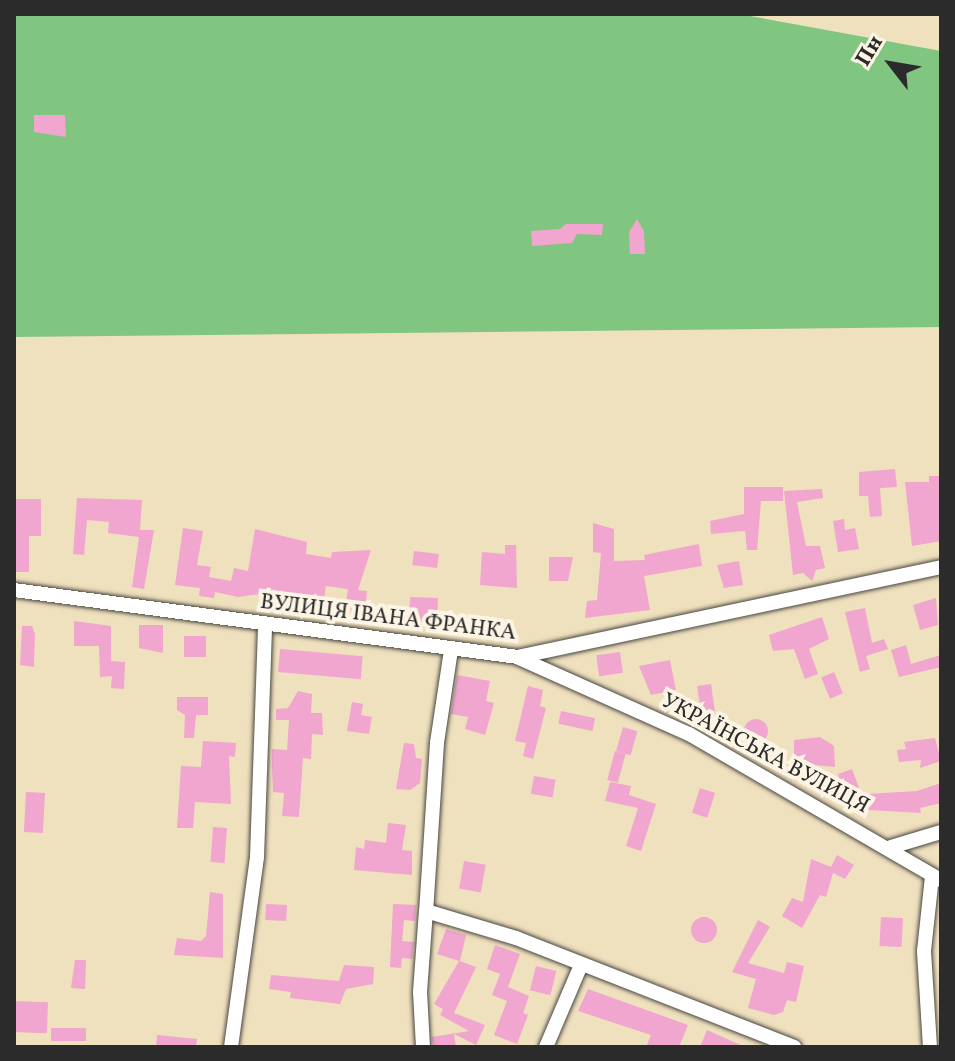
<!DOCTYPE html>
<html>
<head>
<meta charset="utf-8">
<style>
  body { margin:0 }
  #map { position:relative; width:955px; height:1061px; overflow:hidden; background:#efe0be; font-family:Vollkorn,serif }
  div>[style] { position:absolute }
  .green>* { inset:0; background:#81c680 }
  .building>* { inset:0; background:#f0a6ce; transform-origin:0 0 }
  .round { border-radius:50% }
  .roads { filter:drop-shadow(0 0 2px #484641) drop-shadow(0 0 2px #484641) }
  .minor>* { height:14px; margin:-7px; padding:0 7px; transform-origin:7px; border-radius:7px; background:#fff }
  span { translate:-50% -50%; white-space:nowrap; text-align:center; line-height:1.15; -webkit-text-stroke:8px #fcf5e5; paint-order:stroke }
  .street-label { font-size:22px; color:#2b2b2b }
  .frame { position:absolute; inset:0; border:16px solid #2b2b2b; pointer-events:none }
  .north { position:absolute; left:851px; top:24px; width:80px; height:80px; -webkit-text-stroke:6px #fcf5e5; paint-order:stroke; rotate:301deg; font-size:22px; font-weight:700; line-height:32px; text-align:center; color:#2b2b2b }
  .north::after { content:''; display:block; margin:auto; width:28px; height:36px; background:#2b2b2b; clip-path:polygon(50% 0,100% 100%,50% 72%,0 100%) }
</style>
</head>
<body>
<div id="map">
  <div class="green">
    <i style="clip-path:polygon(14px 14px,739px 14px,941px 51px,941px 327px,14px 337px)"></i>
  </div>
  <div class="building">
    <i style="clip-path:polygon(34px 115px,65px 115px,66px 137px,34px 132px)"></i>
    <i style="clip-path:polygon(637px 219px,644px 231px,645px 254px,630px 254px,629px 232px)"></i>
    <i style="clip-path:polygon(566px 224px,603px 224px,602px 235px,577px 234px,572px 243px,532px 246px,531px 231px,560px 229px)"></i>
    <i style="clip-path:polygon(895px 469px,897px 487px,880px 488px,882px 516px,870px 517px,868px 496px,859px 496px,859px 472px)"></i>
    <i style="clip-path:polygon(929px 476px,941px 476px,941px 541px,912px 546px,905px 482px,929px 482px)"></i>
    <i style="clip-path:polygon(744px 487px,783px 487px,783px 501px,761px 501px,757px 550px,747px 550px,745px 531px,711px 534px,710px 521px,744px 514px)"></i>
    <i style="clip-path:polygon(822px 489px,823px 498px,797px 502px,806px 546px,820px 546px,825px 568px,816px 570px,812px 581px,803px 573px,793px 575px,784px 491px)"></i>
    <i style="clip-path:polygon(77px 498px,142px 500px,140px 530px,154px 530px,144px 589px,132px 587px,139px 537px,108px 533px,109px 522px,87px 520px,84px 555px,73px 554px)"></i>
    <i style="clip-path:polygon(14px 499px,41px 499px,41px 536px,29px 536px,29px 572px,14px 572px)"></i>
    <i style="clip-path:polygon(844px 519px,845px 530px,855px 528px,859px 549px,838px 552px,833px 521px)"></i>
    <i style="clip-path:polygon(593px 523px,614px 529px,614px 561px,645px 560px,644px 555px,699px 544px,702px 566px,644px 576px,650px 610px,585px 618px,587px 601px,597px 600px,601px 553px,593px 552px)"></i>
    <i style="clip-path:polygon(183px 528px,203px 531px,197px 565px,211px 567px,209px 577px,231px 581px,234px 568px,248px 571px,255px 529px,307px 542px,306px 554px,331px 558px,332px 552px,371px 550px,358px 590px,367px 591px,365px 611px,345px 609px,348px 589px,326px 586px,323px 604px,267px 593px,238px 597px,215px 592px,214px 598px,199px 596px,200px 588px,175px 585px)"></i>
    <i style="clip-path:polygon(505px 545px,516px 545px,517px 588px,480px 585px,482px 552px,505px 554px)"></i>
    <i style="left:414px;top:551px;width:25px;height:14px;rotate:7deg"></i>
    <i style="clip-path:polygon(549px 557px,573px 557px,568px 581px,549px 581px)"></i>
    <i style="clip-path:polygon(739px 561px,743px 585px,724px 588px,717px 565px)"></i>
    <i style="left:410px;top:597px;width:28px;height:26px;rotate:2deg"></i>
    <i style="clip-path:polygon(936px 598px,938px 625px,920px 630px,913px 605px)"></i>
    <i style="clip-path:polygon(865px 608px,872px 643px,884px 639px,888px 649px,866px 656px,870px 669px,860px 672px,845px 612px)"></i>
    <i style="clip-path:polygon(822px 617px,829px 639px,809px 649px,818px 674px,805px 679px,794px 649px,773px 651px,769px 635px)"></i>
    <i style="clip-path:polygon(74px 621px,111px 626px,111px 661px,125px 662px,124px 689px,111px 688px,112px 676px,100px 677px,99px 646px,74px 646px)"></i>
    <i style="clip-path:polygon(139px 625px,163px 625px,163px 653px,139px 648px)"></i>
    <i style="clip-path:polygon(22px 626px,32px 626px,35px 634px,34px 667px,20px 665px)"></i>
    <i style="left:184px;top:636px;width:22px;height:21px"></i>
    <i style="clip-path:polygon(906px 645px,911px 664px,941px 655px,941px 667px,899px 677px,891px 650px)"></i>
    <i style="left:280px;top:649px;width:83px;height:23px;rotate:5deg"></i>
    <i style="left:620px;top:652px;width:21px;height:24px;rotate:82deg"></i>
    <i style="clip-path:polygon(670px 660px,676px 690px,651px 695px,639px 666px)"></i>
    <i style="left:834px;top:672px;width:23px;height:14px;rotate:67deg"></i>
    <i style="clip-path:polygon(457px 675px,490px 681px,486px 701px,494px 703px,485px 735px,465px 729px,468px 717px,451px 714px)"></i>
    <i style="left:711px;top:684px;width:41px;height:14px;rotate:82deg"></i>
    <i style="clip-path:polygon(528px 686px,543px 690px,540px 706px,546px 708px,533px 759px,523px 756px,526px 743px,515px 741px)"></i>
    <i style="clip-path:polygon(298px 691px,312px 694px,311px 713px,322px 713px,323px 735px,312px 734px,311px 759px,303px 758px,299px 817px,282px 816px,284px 793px,273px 792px,272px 767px,272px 749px,287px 750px,289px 720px,276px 720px,276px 709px,288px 708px)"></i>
    <i style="clip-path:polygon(177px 697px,208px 697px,208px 715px,196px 715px,194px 738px,184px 738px,185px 715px,177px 710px)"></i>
    <i style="clip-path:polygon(352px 702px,363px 704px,361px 715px,372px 717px,369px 734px,347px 731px)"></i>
    <i style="left:561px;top:711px;width:35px;height:13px;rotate:12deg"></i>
    <i class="round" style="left:744px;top:719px;width:24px;height:24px"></i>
    <i style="left:623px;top:727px;width:15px;height:25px;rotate:16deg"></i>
    <i style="clip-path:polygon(820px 737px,834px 746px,835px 767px,794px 763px,794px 740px)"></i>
    <i style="clip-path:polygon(935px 738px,941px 761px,920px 768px,921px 760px,899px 762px,897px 750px,906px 749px,904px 742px)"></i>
    <i style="clip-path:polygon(203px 741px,236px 743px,235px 757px,229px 756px,231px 804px,195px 802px,193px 828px,177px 828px,181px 766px,201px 767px)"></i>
    <i style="clip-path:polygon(404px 743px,414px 744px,416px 758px,422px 759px,420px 783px,410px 790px,396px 789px)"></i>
    <i style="left:615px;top:751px;width:11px;height:30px;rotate:15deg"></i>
    <i style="clip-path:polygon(852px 769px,859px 788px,852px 800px,843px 794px,838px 774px)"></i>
    <i style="left:534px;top:776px;width:22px;height:18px;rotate:10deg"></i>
    <i style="clip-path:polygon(610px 782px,631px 786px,629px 795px,656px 804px,641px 851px,626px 846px,638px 808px,605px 801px)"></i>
    <i style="clip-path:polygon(941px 783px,941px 803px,920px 808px,921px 813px,868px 810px,868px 794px,917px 791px)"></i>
    <i style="left:700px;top:788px;width:16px;height:26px;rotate:18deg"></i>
    <i style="left:26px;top:792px;width:19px;height:40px;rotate:3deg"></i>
    <i style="clip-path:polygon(388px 823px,406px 825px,402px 850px,412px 851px,412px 875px,354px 870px,356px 847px,364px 849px,365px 840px,386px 843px)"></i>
    <i style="left:213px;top:827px;width:14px;height:35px;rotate:4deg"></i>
    <i style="clip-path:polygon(837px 855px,854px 865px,845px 879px,833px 873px,826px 897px,820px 895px,802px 928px,782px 916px,792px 898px,803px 902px,811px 859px,831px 867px)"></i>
    <i style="left:464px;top:861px;width:22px;height:28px;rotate:10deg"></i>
    <i style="clip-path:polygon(210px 892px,223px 894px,223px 958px,174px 955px,177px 938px,201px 941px,206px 936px)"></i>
    <i style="left:266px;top:904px;width:21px;height:16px;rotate:3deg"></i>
    <i style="clip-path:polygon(393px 904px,416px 905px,415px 921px,404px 920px,402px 941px,414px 942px,412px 959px,402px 958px,401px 968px,390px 967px)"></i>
    <i style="left:881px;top:917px;width:22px;height:29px;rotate:3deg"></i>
    <i class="round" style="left:691px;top:917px;width:26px;height:26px"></i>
    <i style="clip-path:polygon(758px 920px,770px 927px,748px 963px,784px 973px,787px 962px,804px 966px,796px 1002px,787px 1000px,783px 1012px,774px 1015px,748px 1008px,756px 979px,732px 972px)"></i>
    <i style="clip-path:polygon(446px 929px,466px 935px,460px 961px,476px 967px,454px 1013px,485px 1025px,476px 1045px,454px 1034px,456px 1047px,433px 1047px,432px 1037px,469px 1031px,440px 1015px,443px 1009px,434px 1004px,459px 961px,437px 954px)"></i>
    <i style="clip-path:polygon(495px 945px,520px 954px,508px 987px,529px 996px,523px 1013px,528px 1015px,517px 1044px,494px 1035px,507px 1001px,492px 995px,500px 974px,487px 969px)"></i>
    <i style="clip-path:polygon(75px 960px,86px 960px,85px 989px,71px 988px)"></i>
    <i style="clip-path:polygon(344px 965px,374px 967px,373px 984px,346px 989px,340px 1004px,290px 998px,291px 992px,269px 989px,271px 975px,339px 981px)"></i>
    <i style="left:536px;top:966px;width:21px;height:25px;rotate:14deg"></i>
    <i style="clip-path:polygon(588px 989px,688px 1025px,679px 1047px,646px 1047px,651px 1035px,578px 1011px)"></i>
    <i style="left:14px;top:1001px;width:34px;height:31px;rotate:2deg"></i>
    <i style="left:51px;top:1028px;width:35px;height:13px"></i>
    <i style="clip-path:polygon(707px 1030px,745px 1047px,700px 1047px)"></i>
    <i style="clip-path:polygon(157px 1035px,197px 1039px,196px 1047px,156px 1047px)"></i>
  </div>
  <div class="roads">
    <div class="minor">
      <i style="left:14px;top:590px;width:508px;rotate:7.57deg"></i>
      <i style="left:518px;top:657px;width:432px;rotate:-12deg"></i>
      <i style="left:451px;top:650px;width:94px;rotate:98.6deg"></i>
      <i style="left:437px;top:743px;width:168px;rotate:93.7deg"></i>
      <i style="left:426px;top:911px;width:94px;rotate:16.7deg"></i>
      <i style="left:516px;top:938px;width:299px;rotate:21.4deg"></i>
      <i style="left:519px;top:658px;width:186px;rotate:24.1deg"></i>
      <i style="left:689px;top:734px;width:291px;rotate:30.1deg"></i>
      <i style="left:891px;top:847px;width:52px;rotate:-16.7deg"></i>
      <i style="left:231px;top:1047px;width:192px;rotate:-82.2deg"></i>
      <i style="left:257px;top:857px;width:231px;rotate:-88deg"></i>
      <i style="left:423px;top:1047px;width:55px;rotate:-93.1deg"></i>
      <i style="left:420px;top:992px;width:81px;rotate:-85.8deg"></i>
      <i style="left:546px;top:1047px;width:89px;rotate:-66.9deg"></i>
      <i style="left:930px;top:1047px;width:96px;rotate:-93.6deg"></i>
      <i style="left:924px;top:951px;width:75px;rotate:-83.9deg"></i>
    </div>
  </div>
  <div class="street-label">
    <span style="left:388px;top:618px;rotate:7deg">ВУЛИЦЯ ІВАНА ФРАНКА</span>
    <span style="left:765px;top:754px;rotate:28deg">УКРАЇНСЬКА ВУЛИЦЯ</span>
  </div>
  <div class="frame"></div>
  <div class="north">Пн</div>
</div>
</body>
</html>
